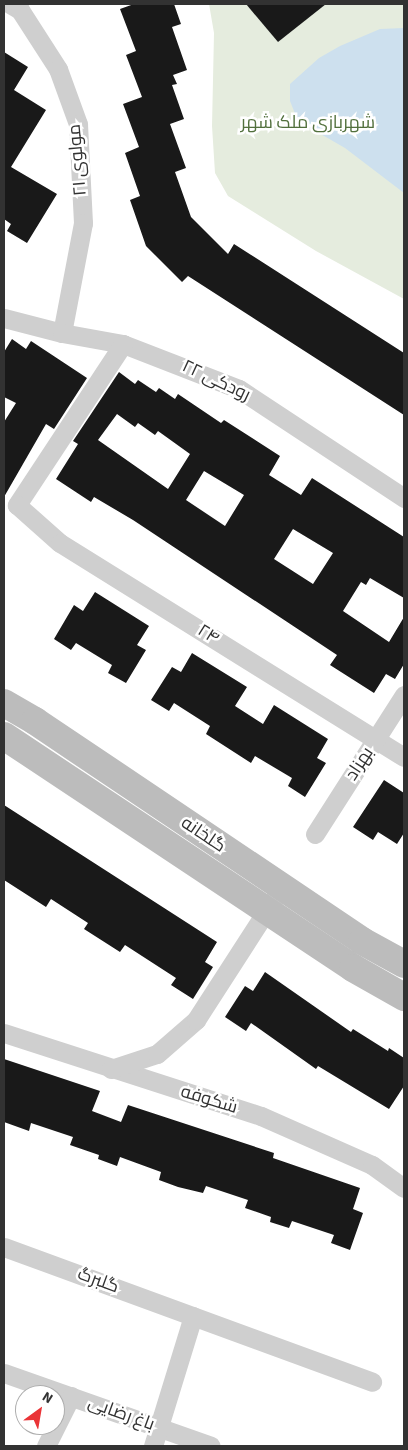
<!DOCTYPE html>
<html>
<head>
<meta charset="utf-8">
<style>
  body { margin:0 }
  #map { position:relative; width:408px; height:1450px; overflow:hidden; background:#fff; font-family:"Source Sans 3",Cairo,sans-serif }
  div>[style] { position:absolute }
  .green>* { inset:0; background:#e5ecde }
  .water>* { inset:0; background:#cde0ee }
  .building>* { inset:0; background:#191919 }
  .minor>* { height:19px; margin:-9.5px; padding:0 9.5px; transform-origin:9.5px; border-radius:9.5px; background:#cfcfcf }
  .secondary>* { height:28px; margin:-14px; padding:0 14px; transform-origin:14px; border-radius:14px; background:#bcbcbc }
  span { translate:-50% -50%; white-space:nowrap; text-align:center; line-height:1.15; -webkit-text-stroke:5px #fff; paint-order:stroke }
  .park-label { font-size:18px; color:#52703d }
  .street-label { font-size:18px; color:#323232 }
  .frame { position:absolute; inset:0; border:5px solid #323232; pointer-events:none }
  .north { position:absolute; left:15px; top:1385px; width:50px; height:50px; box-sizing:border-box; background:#fff; border:1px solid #adadad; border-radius:50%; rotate:32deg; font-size:14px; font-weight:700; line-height:20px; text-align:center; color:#323232 }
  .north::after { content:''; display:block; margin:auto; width:18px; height:22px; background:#ea3437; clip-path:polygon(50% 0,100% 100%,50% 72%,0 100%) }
</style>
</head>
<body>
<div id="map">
  <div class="green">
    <i style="clip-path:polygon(209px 4px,404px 4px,404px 299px,316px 251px,228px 196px,215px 173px,212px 126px,214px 33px)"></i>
  </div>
  <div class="water">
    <i style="clip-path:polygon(404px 28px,404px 193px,345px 148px,298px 121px,290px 101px,290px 84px,319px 58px,340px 46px,380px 29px)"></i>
  </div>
  <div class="building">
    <i style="clip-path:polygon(134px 4px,174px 4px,181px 24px,172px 27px,187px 70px,173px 75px,177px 84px,172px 85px,184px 119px,170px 124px,186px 168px,175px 172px,191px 217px,228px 254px,234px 244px,404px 353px,404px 415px,188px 276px,182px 282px,146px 246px,130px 200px,140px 196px,125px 153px,139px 147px,123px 104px,142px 97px,126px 55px,136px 51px,120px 9px)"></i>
    <i style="clip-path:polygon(246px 4px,326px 4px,278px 42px)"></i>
    <i style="clip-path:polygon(4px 52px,28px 67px,14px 90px,46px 110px,11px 167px,57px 194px,27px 243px,7px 231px,11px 224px,4px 219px)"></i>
    <i style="clip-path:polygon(12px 339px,26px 349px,31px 341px,87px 378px,54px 429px,46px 424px,4px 497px,4px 422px,16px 403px,4px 397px,4px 352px)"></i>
    <i style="clip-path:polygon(evenodd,119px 372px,135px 384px,138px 380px,156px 392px,159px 388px,175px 399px,178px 394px,221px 423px,224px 420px,280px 456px,269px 475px,301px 495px,312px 478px,404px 537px,404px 598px,370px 578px,366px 585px,361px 582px,343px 611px,389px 642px,404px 617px,404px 664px,395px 679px,386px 674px,374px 693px,330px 665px,337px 655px,133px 520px,94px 497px,91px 502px,56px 479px,78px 444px,73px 441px,119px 372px,117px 414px,135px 427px,138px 423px,155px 435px,158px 431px,190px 454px,168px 489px,98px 440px,117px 414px,119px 372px,204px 471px,244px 495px,225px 526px,186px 500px,204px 471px,119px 372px,293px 529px,333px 553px,313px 584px,274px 559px,293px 529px)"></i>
    <i style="clip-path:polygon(95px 592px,149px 626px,137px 645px,146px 650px,126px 683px,108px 673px,112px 665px,76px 643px,71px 650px,54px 639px,74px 605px,83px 611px)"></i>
    <i style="clip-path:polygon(192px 653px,247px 687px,235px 706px,263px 724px,274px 705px,328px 739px,317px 758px,326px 763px,305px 797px,288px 786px,292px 778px,255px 756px,251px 763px,206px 734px,210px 726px,174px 703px,169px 711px,151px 700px,172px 667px,181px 672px)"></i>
    <i style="clip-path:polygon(384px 780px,404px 793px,404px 833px,397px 844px,378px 832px,373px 840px,353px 827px)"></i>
    <i style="clip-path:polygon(4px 805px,217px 942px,205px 962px,213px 967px,193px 999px,171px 985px,176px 978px,125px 945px,120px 952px,84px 929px,88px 923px,51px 899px,46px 907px,4px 880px)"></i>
    <i style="clip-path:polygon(265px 972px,351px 1032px,353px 1029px,388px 1051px,389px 1048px,404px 1058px,404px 1086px,389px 1109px,318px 1066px,316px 1069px,251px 1023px,246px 1031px,225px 1017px,245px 986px,253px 991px)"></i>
    <i style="clip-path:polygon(4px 1059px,100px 1091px,92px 1111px,121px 1122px,128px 1105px,274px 1153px,273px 1158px,360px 1188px,353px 1209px,363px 1213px,350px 1250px,331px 1243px,334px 1235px,292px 1221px,289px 1228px,270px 1222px,271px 1217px,245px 1208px,248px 1200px,206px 1186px,203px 1193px,178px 1187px,159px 1180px,161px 1172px,120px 1157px,117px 1166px,98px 1159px,99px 1155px,70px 1145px,73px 1137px,31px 1123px,29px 1131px,4px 1122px)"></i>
  </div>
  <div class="minor">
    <i style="left:10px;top:4px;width:12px;rotate:31deg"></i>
    <i style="left:20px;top:10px;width:70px;rotate:57.2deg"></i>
    <i style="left:58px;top:69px;width:59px;rotate:70deg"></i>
    <i style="left:78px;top:124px;width:99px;rotate:87.1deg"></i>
    <i style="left:83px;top:223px;width:112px;rotate:100.8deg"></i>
    <i style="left:4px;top:318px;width:60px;rotate:14.5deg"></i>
    <i style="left:62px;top:333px;width:62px;rotate:10.2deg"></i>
    <i style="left:123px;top:344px;width:124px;rotate:21.2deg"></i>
    <i style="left:239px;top:389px;width:198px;rotate:33.4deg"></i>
    <i style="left:123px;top:344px;width:193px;rotate:123.4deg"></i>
    <i style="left:17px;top:505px;width:57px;rotate:41.5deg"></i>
    <i style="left:60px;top:543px;width:405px;rotate:31.9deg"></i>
    <i style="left:315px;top:834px;width:165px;rotate:-57.4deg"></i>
    <i style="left:4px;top:1033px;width:270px;rotate:17.9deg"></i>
    <i style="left:261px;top:1116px;width:121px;rotate:23.8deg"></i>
    <i style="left:372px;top:1165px;width:39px;rotate:36deg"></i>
    <i style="left:111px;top:1069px;width:48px;rotate:-18.1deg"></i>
    <i style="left:157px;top:1054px;width:52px;rotate:-41.1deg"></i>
    <i style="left:196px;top:1020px;width:157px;rotate:-57.2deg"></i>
    <i style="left:4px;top:1247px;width:392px;rotate:20.1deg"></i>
    <i style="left:4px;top:1373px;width:219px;rotate:19.4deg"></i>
    <i style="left:46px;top:1446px;width:56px;rotate:-63.4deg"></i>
    <i style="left:153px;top:1446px;width:136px;rotate:-72.9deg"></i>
  </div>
  <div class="secondary">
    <i style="left:4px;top:703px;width:36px;rotate:30deg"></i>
    <i style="left:35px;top:721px;width:394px;rotate:33.9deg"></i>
    <i style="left:362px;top:941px;width:48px;rotate:28.7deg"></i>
    <i style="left:4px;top:736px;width:419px;rotate:33.6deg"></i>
    <i style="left:353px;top:968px;width:59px;rotate:29.6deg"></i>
  </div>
  <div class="park-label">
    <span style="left:308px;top:123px">شهربازی ملک شهر</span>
  </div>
  <div class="street-label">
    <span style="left:78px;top:160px;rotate:-95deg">مولوی ۲۱</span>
    <span style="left:216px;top:381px;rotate:25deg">رودکی ۲۲</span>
    <span style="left:208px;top:635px;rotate:32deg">۲۴</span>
    <span style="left:360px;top:764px;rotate:-57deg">بهزاد</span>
    <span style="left:203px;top:835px;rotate:34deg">گلخانه</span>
    <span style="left:209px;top:1100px;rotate:17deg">شکوفه</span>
    <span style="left:98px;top:1281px;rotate:20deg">گلبرگ</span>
    <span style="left:121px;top:1414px;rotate:20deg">باغ رضایی</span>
  </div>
  <div class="frame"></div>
  <div class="north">N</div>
</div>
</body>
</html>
